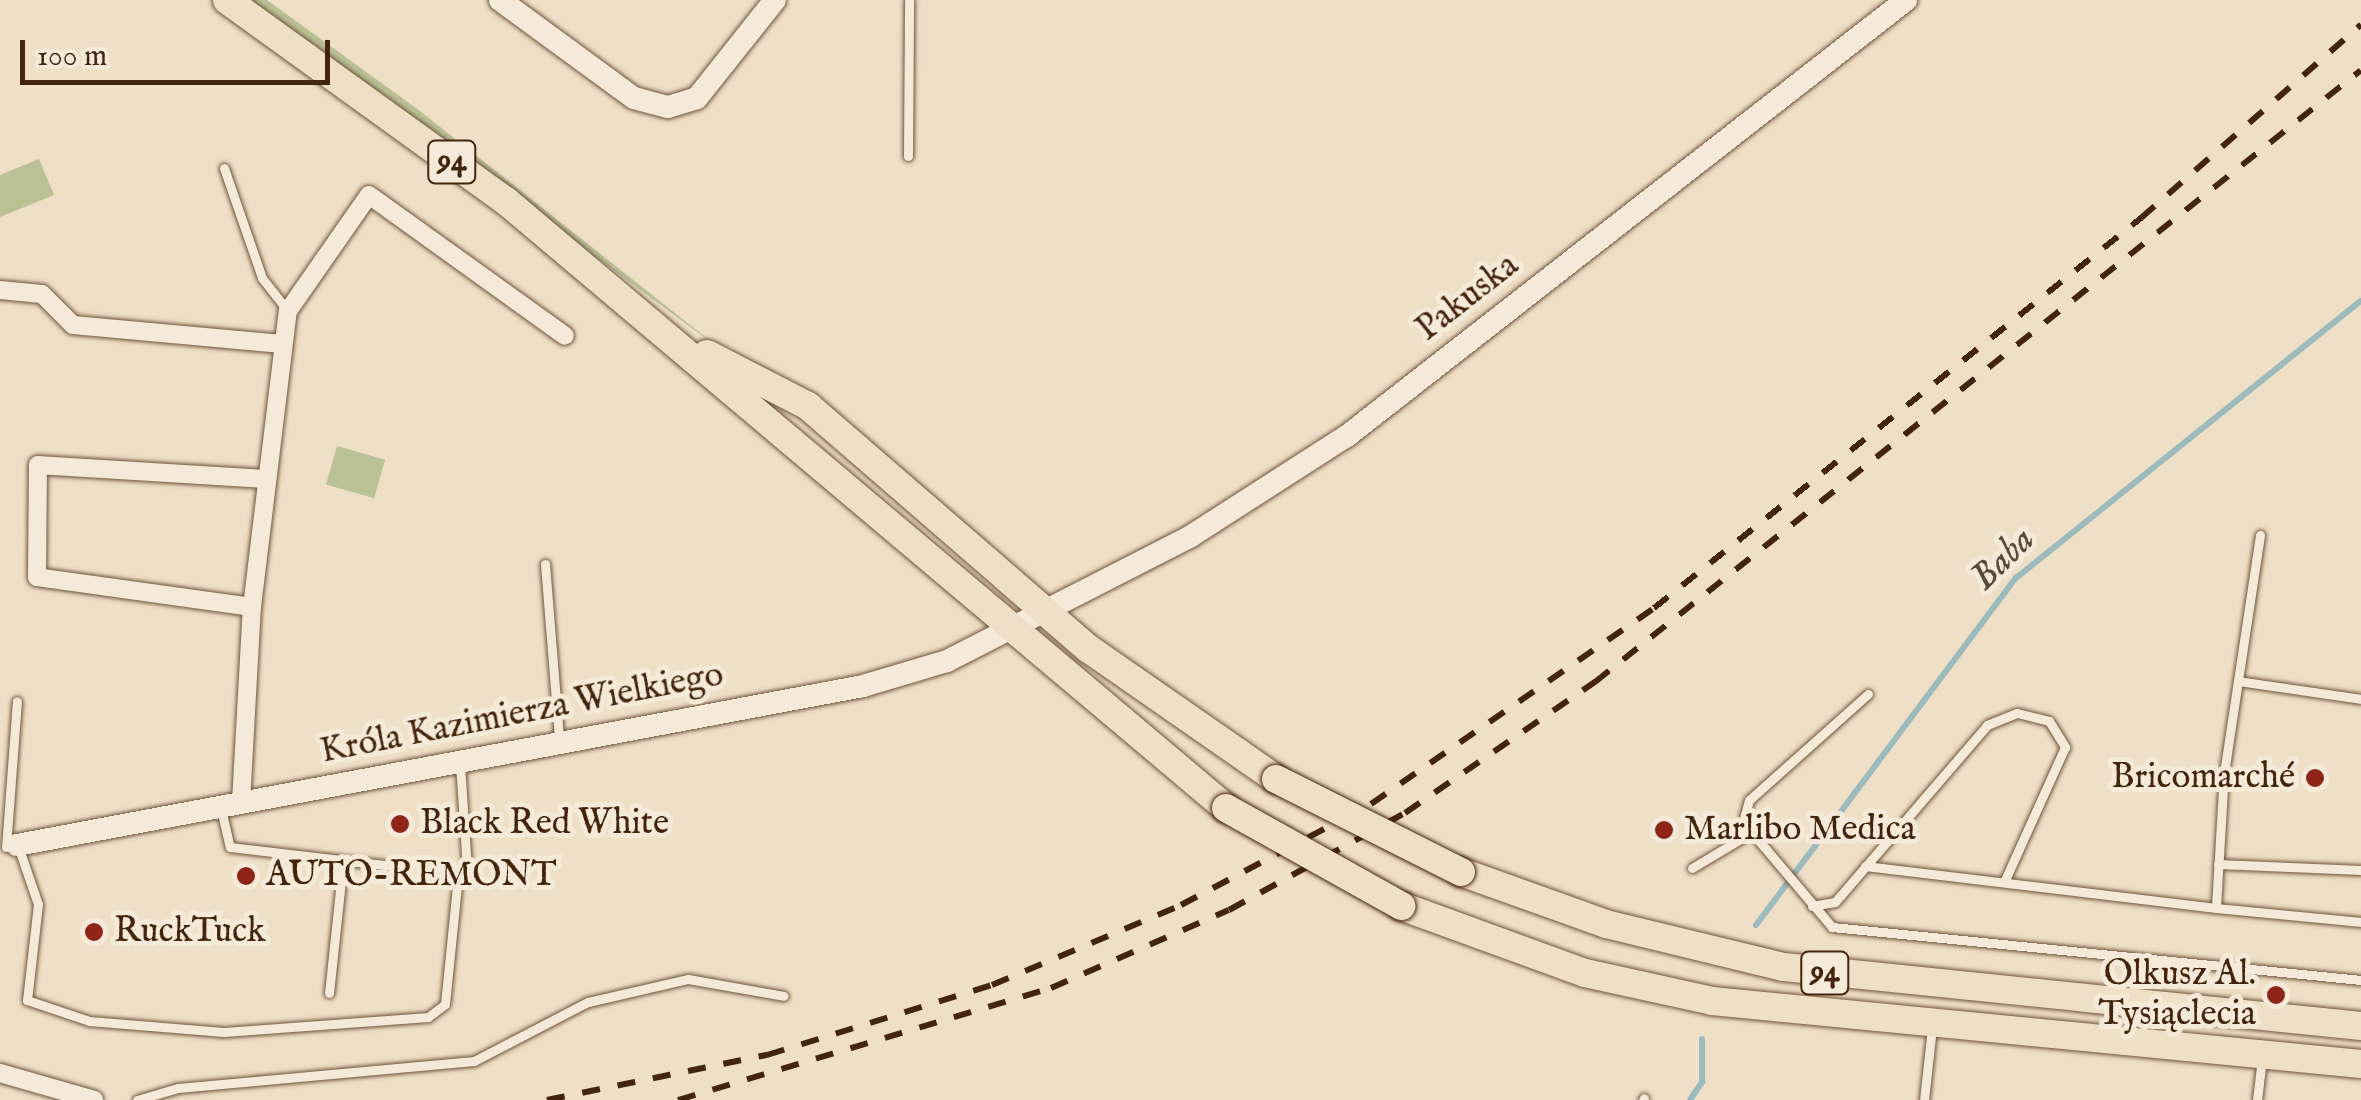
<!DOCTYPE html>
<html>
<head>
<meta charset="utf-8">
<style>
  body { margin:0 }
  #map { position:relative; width:2361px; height:1100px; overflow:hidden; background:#efdfc6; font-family:"IM FELL English",serif }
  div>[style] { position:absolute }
  .green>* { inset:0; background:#bac194; transform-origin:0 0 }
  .stream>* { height:6px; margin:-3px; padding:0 3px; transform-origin:3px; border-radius:3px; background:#9cbbbc }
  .roads { filter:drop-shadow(0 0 2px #6e543c) drop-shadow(0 0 2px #6e543c) }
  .service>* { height:9px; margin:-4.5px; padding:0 4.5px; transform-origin:4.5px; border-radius:4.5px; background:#f5eada }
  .minor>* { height:18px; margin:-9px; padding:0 9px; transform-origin:9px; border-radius:9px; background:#f5eada }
  .tertiary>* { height:22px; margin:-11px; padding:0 11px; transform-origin:11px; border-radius:11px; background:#f5eada }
  .primary>* { height:28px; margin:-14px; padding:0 14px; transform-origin:14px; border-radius:14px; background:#efdfc6 }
  .rail>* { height:6px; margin-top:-3px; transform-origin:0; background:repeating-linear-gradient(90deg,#43250e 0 18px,transparent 0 36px) }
  .bridges { filter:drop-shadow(0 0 2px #43250e) drop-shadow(0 0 2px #43250e) }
  .primary-bridge>* { height:28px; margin:-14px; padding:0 14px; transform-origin:14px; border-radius:14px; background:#efdfc6 }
  .dots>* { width:28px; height:28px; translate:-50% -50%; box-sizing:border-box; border:5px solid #f5eada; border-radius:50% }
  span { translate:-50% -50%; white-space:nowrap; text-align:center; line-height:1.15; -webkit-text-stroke:10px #f5eada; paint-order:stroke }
  .shield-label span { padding:2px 8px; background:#f5eada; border:2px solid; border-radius:8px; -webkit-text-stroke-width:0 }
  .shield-label { font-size:32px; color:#43250e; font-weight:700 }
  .street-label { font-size:35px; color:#43250e }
  .poi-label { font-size:35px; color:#43250e }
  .right { translate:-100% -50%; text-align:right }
  .left { translate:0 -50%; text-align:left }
  .water-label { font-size:38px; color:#594a3a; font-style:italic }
  .scale { position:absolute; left:20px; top:40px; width:310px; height:45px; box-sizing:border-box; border:5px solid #43250e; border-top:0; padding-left:12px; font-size:30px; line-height:35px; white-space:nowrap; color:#43250e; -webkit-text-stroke:8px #f5eada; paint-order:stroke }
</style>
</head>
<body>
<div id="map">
  <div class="green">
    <i style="clip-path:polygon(247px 0,267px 0,420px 111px,723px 351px)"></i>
    <i style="clip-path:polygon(39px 159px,54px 195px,0 217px,0 175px)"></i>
    <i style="left:337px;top:446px;width:50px;height:40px;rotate:16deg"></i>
  </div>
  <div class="stream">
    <i style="left:1756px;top:925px;width:434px;rotate:-53.2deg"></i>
    <i style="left:2016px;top:578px;width:442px;rotate:-38.8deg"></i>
    <i style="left:1690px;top:1100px;width:22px;rotate:-56deg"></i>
    <i style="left:1702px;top:1082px;width:43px;rotate:-90deg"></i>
  </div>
  <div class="roads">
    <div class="service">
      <i style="left:908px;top:156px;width:156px;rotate:-89.6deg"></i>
      <i style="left:224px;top:168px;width:116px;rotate:70.9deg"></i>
      <i style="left:262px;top:278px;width:42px;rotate:51.8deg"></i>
      <i style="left:2260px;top:535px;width:240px;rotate:98.6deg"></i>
      <i style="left:2224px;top:772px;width:136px;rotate:93.4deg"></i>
      <i style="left:2216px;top:908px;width:146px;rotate:5.5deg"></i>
      <i style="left:545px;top:564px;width:176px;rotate:85.4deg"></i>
      <i style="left:2238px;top:681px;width:124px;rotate:8.3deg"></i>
      <i style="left:1868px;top:694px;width:159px;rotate:138.3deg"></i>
      <i style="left:1749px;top:800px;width:23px;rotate:105deg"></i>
      <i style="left:1743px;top:822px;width:138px;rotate:49.7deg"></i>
      <i style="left:1832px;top:927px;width:532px;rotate:5.72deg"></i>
      <i style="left:221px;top:809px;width:39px;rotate:77deg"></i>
      <i style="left:230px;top:847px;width:170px;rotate:6.7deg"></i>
      <i style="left:18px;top:846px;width:61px;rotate:71deg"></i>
      <i style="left:38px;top:904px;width:97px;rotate:96.5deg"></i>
      <i style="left:27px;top:1000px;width:65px;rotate:18.7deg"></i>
      <i style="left:89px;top:1021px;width:135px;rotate:4.7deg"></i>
      <i style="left:224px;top:1032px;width:205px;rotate:-4.2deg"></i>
      <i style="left:428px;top:1017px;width:21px;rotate:-37deg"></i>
      <i style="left:445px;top:1004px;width:129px;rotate:-84.2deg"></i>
      <i style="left:458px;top:876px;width:11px;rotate:-38deg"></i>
      <i style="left:467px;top:869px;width:105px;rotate:-93.8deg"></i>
      <i style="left:6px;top:847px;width:146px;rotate:-85.7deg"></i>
      <i style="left:2218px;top:864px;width:143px;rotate:2.4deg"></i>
      <i style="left:1865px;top:866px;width:354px;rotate:6.8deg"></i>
      <i style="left:1692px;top:868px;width:64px;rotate:-31deg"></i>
      <i style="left:1812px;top:906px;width:23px;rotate:-10deg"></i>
      <i style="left:1835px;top:902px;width:233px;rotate:-49.3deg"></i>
      <i style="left:1987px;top:725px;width:32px;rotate:-22deg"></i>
      <i style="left:2017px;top:713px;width:33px;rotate:14deg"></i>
      <i style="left:2049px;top:721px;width:31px;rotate:58deg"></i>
      <i style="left:2065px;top:747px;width:146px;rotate:114.3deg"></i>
      <i style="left:329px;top:993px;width:132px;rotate:-83.9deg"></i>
      <i style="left:137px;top:1100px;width:43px;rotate:-16.3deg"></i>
      <i style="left:178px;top:1088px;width:297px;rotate:-5.2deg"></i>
      <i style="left:474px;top:1061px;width:128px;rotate:-27.4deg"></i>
      <i style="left:588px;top:1002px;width:103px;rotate:-13deg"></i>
      <i style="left:688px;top:979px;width:97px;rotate:10deg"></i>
      <i style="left:1643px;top:1100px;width:2px;rotate:-63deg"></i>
      <i style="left:1924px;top:1100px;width:73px;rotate:-83.7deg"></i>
      <i style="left:2257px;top:1100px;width:42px;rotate:-83.2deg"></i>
    </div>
    <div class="minor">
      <i style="left:0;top:290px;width:42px;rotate:5.4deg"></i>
      <i style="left:42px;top:294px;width:44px;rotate:45deg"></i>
      <i style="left:73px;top:325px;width:210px;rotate:5.2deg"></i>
      <i style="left:252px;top:607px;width:217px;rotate:-172.1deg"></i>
      <i style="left:37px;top:577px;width:112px;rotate:-89.5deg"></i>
      <i style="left:38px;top:465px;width:227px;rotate:3.5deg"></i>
      <i style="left:241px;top:802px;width:195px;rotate:-86.8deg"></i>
      <i style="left:252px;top:607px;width:298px;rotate:-83.1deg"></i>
      <i style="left:288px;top:311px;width:141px;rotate:-55.1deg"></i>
      <i style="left:369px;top:195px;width:241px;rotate:35.7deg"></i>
      <i style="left:0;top:1073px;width:98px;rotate:16deg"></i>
    </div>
    <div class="tertiary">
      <i style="left:500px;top:0;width:166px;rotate:36.2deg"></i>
      <i style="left:634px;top:98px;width:35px;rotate:15deg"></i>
      <i style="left:668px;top:107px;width:30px;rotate:-17deg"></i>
      <i style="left:697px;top:98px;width:125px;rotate:-51.5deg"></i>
      <i style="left:17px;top:845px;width:861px;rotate:-10.64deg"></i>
      <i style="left:863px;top:686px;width:88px;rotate:-16.6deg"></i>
      <i style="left:947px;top:661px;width:274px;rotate:-27.1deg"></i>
      <i style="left:1191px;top:536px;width:185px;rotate:-32.7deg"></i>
      <i style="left:1347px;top:436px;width:709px;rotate:-37.95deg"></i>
    </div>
    <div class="primary">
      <i style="left:227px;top:0;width:344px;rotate:35.8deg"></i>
      <i style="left:506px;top:201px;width:942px;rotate:40.13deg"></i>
      <i style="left:707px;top:354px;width:114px;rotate:27.2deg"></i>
      <i style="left:808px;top:406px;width:371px;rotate:40.9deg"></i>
      <i style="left:1089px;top:649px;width:228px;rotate:34.8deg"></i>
      <i style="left:1461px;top:872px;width:154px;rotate:19.7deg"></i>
      <i style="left:1606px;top:924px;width:183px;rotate:13.6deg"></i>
      <i style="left:1784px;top:967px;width:580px;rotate:5.84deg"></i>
      <i style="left:1401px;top:906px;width:196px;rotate:20deg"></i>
      <i style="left:1585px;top:973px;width:130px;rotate:12.4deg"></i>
      <i style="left:1712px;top:1001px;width:652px;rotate:5.54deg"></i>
    </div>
  </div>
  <div class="rail">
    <i style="left:547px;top:1100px;width:225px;rotate:-11.6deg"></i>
    <i style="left:767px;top:1055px;width:236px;rotate:-17.3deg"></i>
    <i style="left:992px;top:985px;width:205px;rotate:-22.9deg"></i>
    <i style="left:1181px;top:905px;width:215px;rotate:-28deg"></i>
    <i style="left:1371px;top:804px;width:344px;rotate:-34.7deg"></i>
    <i style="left:1654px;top:608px;width:624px;rotate:-38.69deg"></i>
    <i style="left:2141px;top:218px;width:293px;rotate:-41.3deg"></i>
    <i style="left:678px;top:1100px;width:389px;rotate:-16.7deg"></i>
    <i style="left:1051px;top:988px;width:194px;rotate:-23.7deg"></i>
    <i style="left:1229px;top:910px;width:201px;rotate:-28.9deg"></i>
    <i style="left:1405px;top:813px;width:231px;rotate:-34.6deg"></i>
    <i style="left:1595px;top:682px;width:980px;rotate:-38.62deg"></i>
  </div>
  <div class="bridges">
    <div class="primary-bridge">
      <i style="left:1276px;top:779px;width:207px;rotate:26.7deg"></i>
      <i style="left:1226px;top:808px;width:201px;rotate:29.2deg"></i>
    </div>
  </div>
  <div class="dots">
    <i style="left:2315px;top:778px;background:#8f2418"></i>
    <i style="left:400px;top:824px;background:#8f2418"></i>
    <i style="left:1664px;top:830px;background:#8f2418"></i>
    <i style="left:246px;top:876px;background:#8f2418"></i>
    <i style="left:94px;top:932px;background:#8f2418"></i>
    <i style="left:2276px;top:995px;background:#8f2418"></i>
  </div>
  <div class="shield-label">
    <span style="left:452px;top:162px">94</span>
    <span style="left:1825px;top:973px">94</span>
  </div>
  <div class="street-label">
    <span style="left:1468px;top:298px;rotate:-38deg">Pakuska</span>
    <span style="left:522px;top:714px;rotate:-11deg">Króla Kazimierza Wielkiego</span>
  </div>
  <div class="poi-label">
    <span class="right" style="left:2295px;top:778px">Bricomarché</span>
    <span class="left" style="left:420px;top:824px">Black Red White</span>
    <span class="left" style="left:1684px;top:830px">Marlibo Medica</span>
    <span class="left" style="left:266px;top:876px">AUTO-REMONT</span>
    <span class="left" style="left:114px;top:932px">RuckTuck</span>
    <span class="right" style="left:2256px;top:995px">Olkusz Al.<br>Tysiąclecia</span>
  </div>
  <div class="water-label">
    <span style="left:2004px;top:560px;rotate:-45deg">Baba</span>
  </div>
  <div class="scale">100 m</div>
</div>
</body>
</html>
